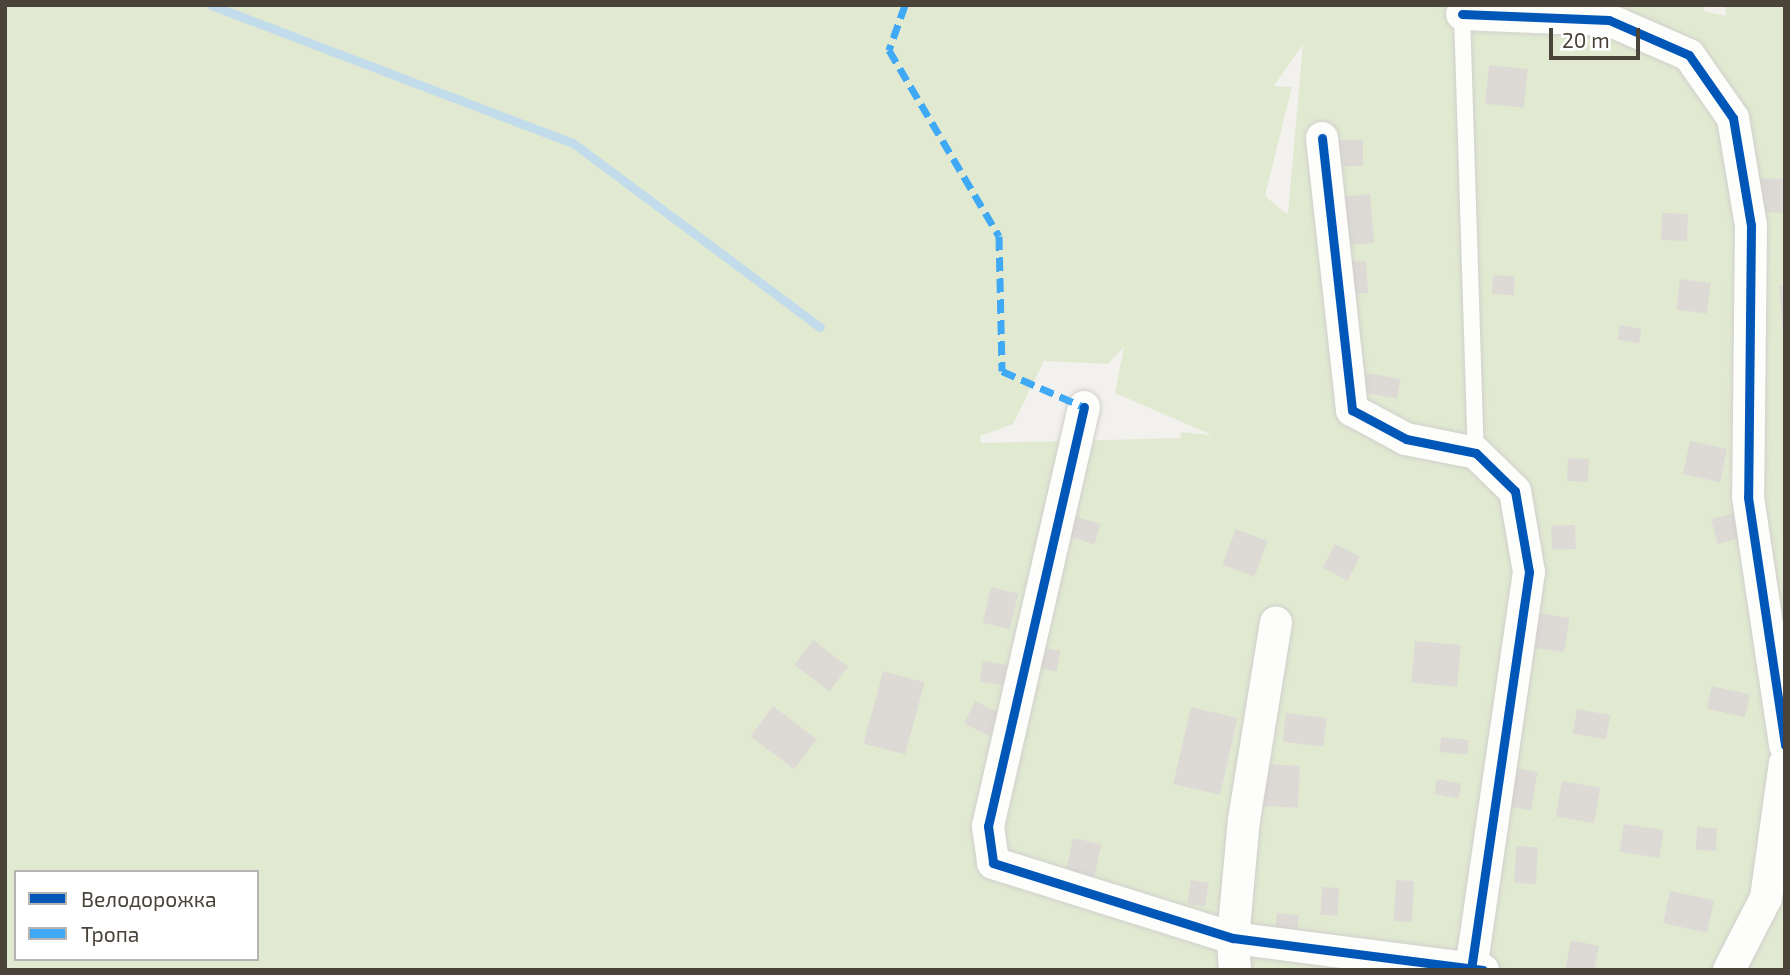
<!DOCTYPE html>
<html>
<head>
<meta charset="utf-8">
<style>
  body { margin:0 }
  #map { position:relative; width:1790px; height:975px; overflow:hidden; background:#f3f1ee; font-family:"Exo 2",sans-serif }
  div>[style] { position:absolute }
  .green>* { inset:0; background:#e1ead1 }
  .stream>* { height:9px; margin:-4.5px; padding:0 4.5px; transform-origin:4.5px; border-radius:4.5px; background:#c3dcec }
  .building>* { inset:0; background:#dddad6; transform-origin:0 0 }
  .roads { filter:drop-shadow(0 0 2px #d1cfcc) drop-shadow(0 0 2px #d1cfcc) }
  .service>* { height:16px; margin:-8px; padding:0 8px; transform-origin:8px; border-radius:8px; background:#fdfdfc }
  .minor>* { height:32px; margin:-16px; padding:0 16px; transform-origin:16px; border-radius:16px; background:#fdfdfc }
  .quiet>* { height:7px; margin-top:-3.5px; transform-origin:0; background:repeating-linear-gradient(90deg,#3fa9f5 0 14px,transparent 0 21px) }
  .cycleway>* { height:9px; margin:-4.5px; padding:0 4.5px; transform-origin:4.5px; border-radius:4.5px; background:#0057b8 }
  span { translate:-50% -50%; white-space:nowrap; text-align:center; line-height:1.15; -webkit-text-stroke:5px #fff; paint-order:stroke }
  .frame { position:absolute; inset:0; border:7px solid #49433a; pointer-events:none }
  .legend { position:absolute; left:14px; top:870px; width:245px; height:91px; box-sizing:border-box; background:#fff; border:2px solid #b6b4b0; margin:0; padding:9px 12px; list-style:none; font-size:21px; color:#49433a }
  .legend li { display:flex; align-items:center; gap:14px; height:35px }
  .legend b { width:35px; border:2px solid #b6b4b0 }
  .scale { position:absolute; left:1549px; top:28px; width:91px; height:32px; box-sizing:border-box; border:4px solid #49433a; border-top:0; padding-left:9px; font-size:21px; line-height:24px; white-space:nowrap; color:#49433a; -webkit-text-stroke:5px #fff; paint-order:stroke }
</style>
</head>
<body>
<div id="map">
  <div class="green">
    <i style="clip-path:polygon(evenodd,5px 5px,1707px 5px,1703px 11px,1726px 16px,1725px 5px,1785px 5px,1785px 760px,1771px 917px,1785px 883px,1785px 970px,5px 970px,5px 5px,1303px 44px,1288px 213px,1287px 214px,1265px 196px,1292px 87px,1274px 86px,1303px 44px,5px 5px,1124px 347px,1115px 393px,1212px 435px,1181px 432px,1181px 438px,981px 443px,980px 436px,1013px 424px,1044px 361px,1108px 364px,1124px 347px,5px 5px,16px 872px,257px 872px,257px 959px,16px 959px,16px 872px)"></i>
  </div>
  <div class="stream">
    <i style="left:211px;top:5px;width:387px;rotate:20.9deg"></i>
    <i style="left:573px;top:143px;width:308px;rotate:36.7deg"></i>
  </div>
  <div class="building">
    <i style="left:1489px;top:65px;width:39px;height:39px;rotate:6deg"></i>
    <i style="left:1339px;top:140px;width:24px;height:26px"></i>
    <i style="left:1757px;top:178px;width:28px;height:34px;rotate:2deg"></i>
    <i style="left:1370px;top:194px;width:49px;height:31px;rotate:85deg"></i>
    <i style="left:1662px;top:213px;width:26px;height:27px;rotate:2deg"></i>
    <i style="left:1366px;top:261px;width:32px;height:18px;rotate:86deg"></i>
    <i style="left:1493px;top:275px;width:22px;height:19px;rotate:3deg"></i>
    <i style="left:1680px;top:279px;width:31px;height:31px;rotate:7deg"></i>
    <i style="clip-path:polygon(1785px 285px,1785px 336px,1783px 336px,1779px 286px)"></i>
    <i style="left:1620px;top:325px;width:22px;height:15px;rotate:10deg"></i>
    <i style="left:1367px;top:373px;width:34px;height:20px;rotate:10deg"></i>
    <i style="left:1690px;top:441px;width:38px;height:34px;rotate:12deg"></i>
    <i style="left:1568px;top:458px;width:21px;height:23px;rotate:3deg"></i>
    <i style="left:1733px;top:513px;width:26px;height:23px;rotate:74deg"></i>
    <i style="left:1071px;top:515px;width:31px;height:21px;rotate:17deg"></i>
    <i style="left:1575px;top:525px;width:24px;height:24px;rotate:88deg"></i>
    <i style="left:1236px;top:529px;width:34px;height:38px;rotate:21deg"></i>
    <i style="left:1335px;top:544px;width:28px;height:27px;rotate:27deg"></i>
    <i style="left:991px;top:587px;width:28px;height:37px;rotate:13deg"></i>
    <i style="left:1532px;top:612px;width:38px;height:35px;rotate:9deg"></i>
    <i style="left:813px;top:640px;width:44px;height:31px;rotate:37deg"></i>
    <i style="left:1415px;top:641px;width:46px;height:42px;rotate:5deg"></i>
    <i style="left:1040px;top:647px;width:21px;height:21px;rotate:11deg"></i>
    <i style="left:983px;top:661px;width:24px;height:21px;rotate:9deg"></i>
    <i style="left:883px;top:671px;width:43px;height:75px;rotate:15deg"></i>
    <i style="left:1712px;top:686px;width:39px;height:23px;rotate:13deg"></i>
    <i style="left:975px;top:701px;width:28px;height:25px;rotate:26deg"></i>
    <i style="left:773px;top:706px;width:55px;height:38px;rotate:37deg"></i>
    <i style="left:1191px;top:707px;width:48px;height:79px;rotate:13deg"></i>
    <i style="left:1577px;top:709px;width:34px;height:25px;rotate:10deg"></i>
    <i style="left:1286px;top:713px;width:41px;height:29px;rotate:7deg"></i>
    <i style="left:1441px;top:737px;width:28px;height:15px;rotate:6deg"></i>
    <i style="left:1264px;top:764px;width:36px;height:42px;rotate:3deg"></i>
    <i style="left:1515px;top:768px;width:23px;height:39px;rotate:10deg"></i>
    <i style="left:1437px;top:779px;width:25px;height:15px;rotate:11deg"></i>
    <i style="left:1562px;top:781px;width:39px;height:36px;rotate:10deg"></i>
    <i style="left:1624px;top:824px;width:40px;height:28px;rotate:9deg"></i>
    <i style="left:1697px;top:827px;width:20px;height:23px;rotate:3deg"></i>
    <i style="left:1073px;top:838px;width:29px;height:40px;rotate:12deg"></i>
    <i style="left:1516px;top:846px;width:22px;height:37px;rotate:3deg"></i>
    <i style="left:1191px;top:880px;width:18px;height:24px;rotate:9deg"></i>
    <i style="left:1396px;top:880px;width:18px;height:41px;rotate:3deg"></i>
    <i style="left:1322px;top:887px;width:17px;height:28px;rotate:3deg"></i>
    <i style="left:1670px;top:891px;width:45px;height:33px;rotate:12deg"></i>
    <i style="left:1277px;top:913px;width:22px;height:15px;rotate:5deg"></i>
    <i style="clip-path:polygon(1571px 940px,1599px 946px,1594px 970px,1565px 970px)"></i>
  </div>
  <div class="roads">
    <div class="service">
      <i style="left:1462px;top:14px;width:439px;rotate:88.2deg"></i>
    </div>
    <div class="minor">
      <i style="left:1462px;top:14px;width:147px;rotate:2.3deg"></i>
      <i style="left:1609px;top:20px;width:87px;rotate:23.6deg"></i>
      <i style="left:1689px;top:55px;width:77px;rotate:55.1deg"></i>
      <i style="left:1733px;top:118px;width:109px;rotate:80.5deg"></i>
      <i style="left:1751px;top:225px;width:272px;rotate:90.6deg"></i>
      <i style="left:1748px;top:497px;width:251px;rotate:81.5deg"></i>
      <i style="left:1322px;top:138px;width:274px;rotate:83.7deg"></i>
      <i style="left:1352px;top:410px;width:61px;rotate:28.2deg"></i>
      <i style="left:1406px;top:439px;width:71px;rotate:11.3deg"></i>
      <i style="left:1476px;top:453px;width:54px;rotate:44.3deg"></i>
      <i style="left:1515px;top:491px;width:82px;rotate:80.2deg"></i>
      <i style="left:1529px;top:572px;width:397px;rotate:98.3deg"></i>
      <i style="left:1084px;top:407px;width:430px;rotate:102.9deg"></i>
      <i style="left:988px;top:826px;width:37px;rotate:82deg"></i>
      <i style="left:993px;top:863px;width:251px;rotate:17.4deg"></i>
      <i style="left:1233px;top:938px;width:252px;rotate:7.3deg"></i>
      <i style="left:1235px;top:970px;width:32px;rotate:-94deg"></i>
      <i style="left:1233px;top:938px;width:119px;rotate:-84.7deg"></i>
      <i style="left:1244px;top:820px;width:200px;rotate:-80.8deg"></i>
      <i style="left:1729px;top:970px;width:81px;rotate:-62.8deg"></i>
      <i style="left:1766px;top:898px;width:136px;rotate:-82deg"></i>
    </div>
  </div>
  <div class="quiet">
    <i style="left:905px;top:5px;width:48px;rotate:109.6deg"></i>
    <i style="left:889px;top:50px;width:216px;rotate:59.4deg"></i>
    <i style="left:999px;top:236px;width:135px;rotate:88.7deg"></i>
    <i style="left:1002px;top:371px;width:90px;rotate:23.7deg"></i>
  </div>
  <div class="cycleway">
    <i style="left:1462px;top:14px;width:147px;rotate:2.3deg"></i>
    <i style="left:1609px;top:20px;width:87px;rotate:23.6deg"></i>
    <i style="left:1689px;top:55px;width:77px;rotate:55.1deg"></i>
    <i style="left:1733px;top:118px;width:109px;rotate:80.5deg"></i>
    <i style="left:1751px;top:225px;width:272px;rotate:90.6deg"></i>
    <i style="left:1748px;top:497px;width:251px;rotate:81.5deg"></i>
    <i style="left:1322px;top:138px;width:274px;rotate:83.7deg"></i>
    <i style="left:1352px;top:410px;width:61px;rotate:28.2deg"></i>
    <i style="left:1406px;top:439px;width:71px;rotate:11.3deg"></i>
    <i style="left:1476px;top:453px;width:54px;rotate:44.3deg"></i>
    <i style="left:1515px;top:491px;width:82px;rotate:80.2deg"></i>
    <i style="left:1529px;top:572px;width:397px;rotate:98.3deg"></i>
    <i style="left:1084px;top:407px;width:430px;rotate:102.9deg"></i>
    <i style="left:988px;top:826px;width:37px;rotate:82deg"></i>
    <i style="left:993px;top:863px;width:251px;rotate:17.4deg"></i>
    <i style="left:1233px;top:938px;width:252px;rotate:7.3deg"></i>
  </div>
  <div class="frame"></div>
  <ul class="legend">
  <li><b style="height:9px;background:#0057b8"></b>Велодорожка</li>
  <li><b style="height:9px;background:#3fa9f5"></b>Тропа</li>
  </ul>
  <div class="scale">20 m</div>
</div>
</body>
</html>
